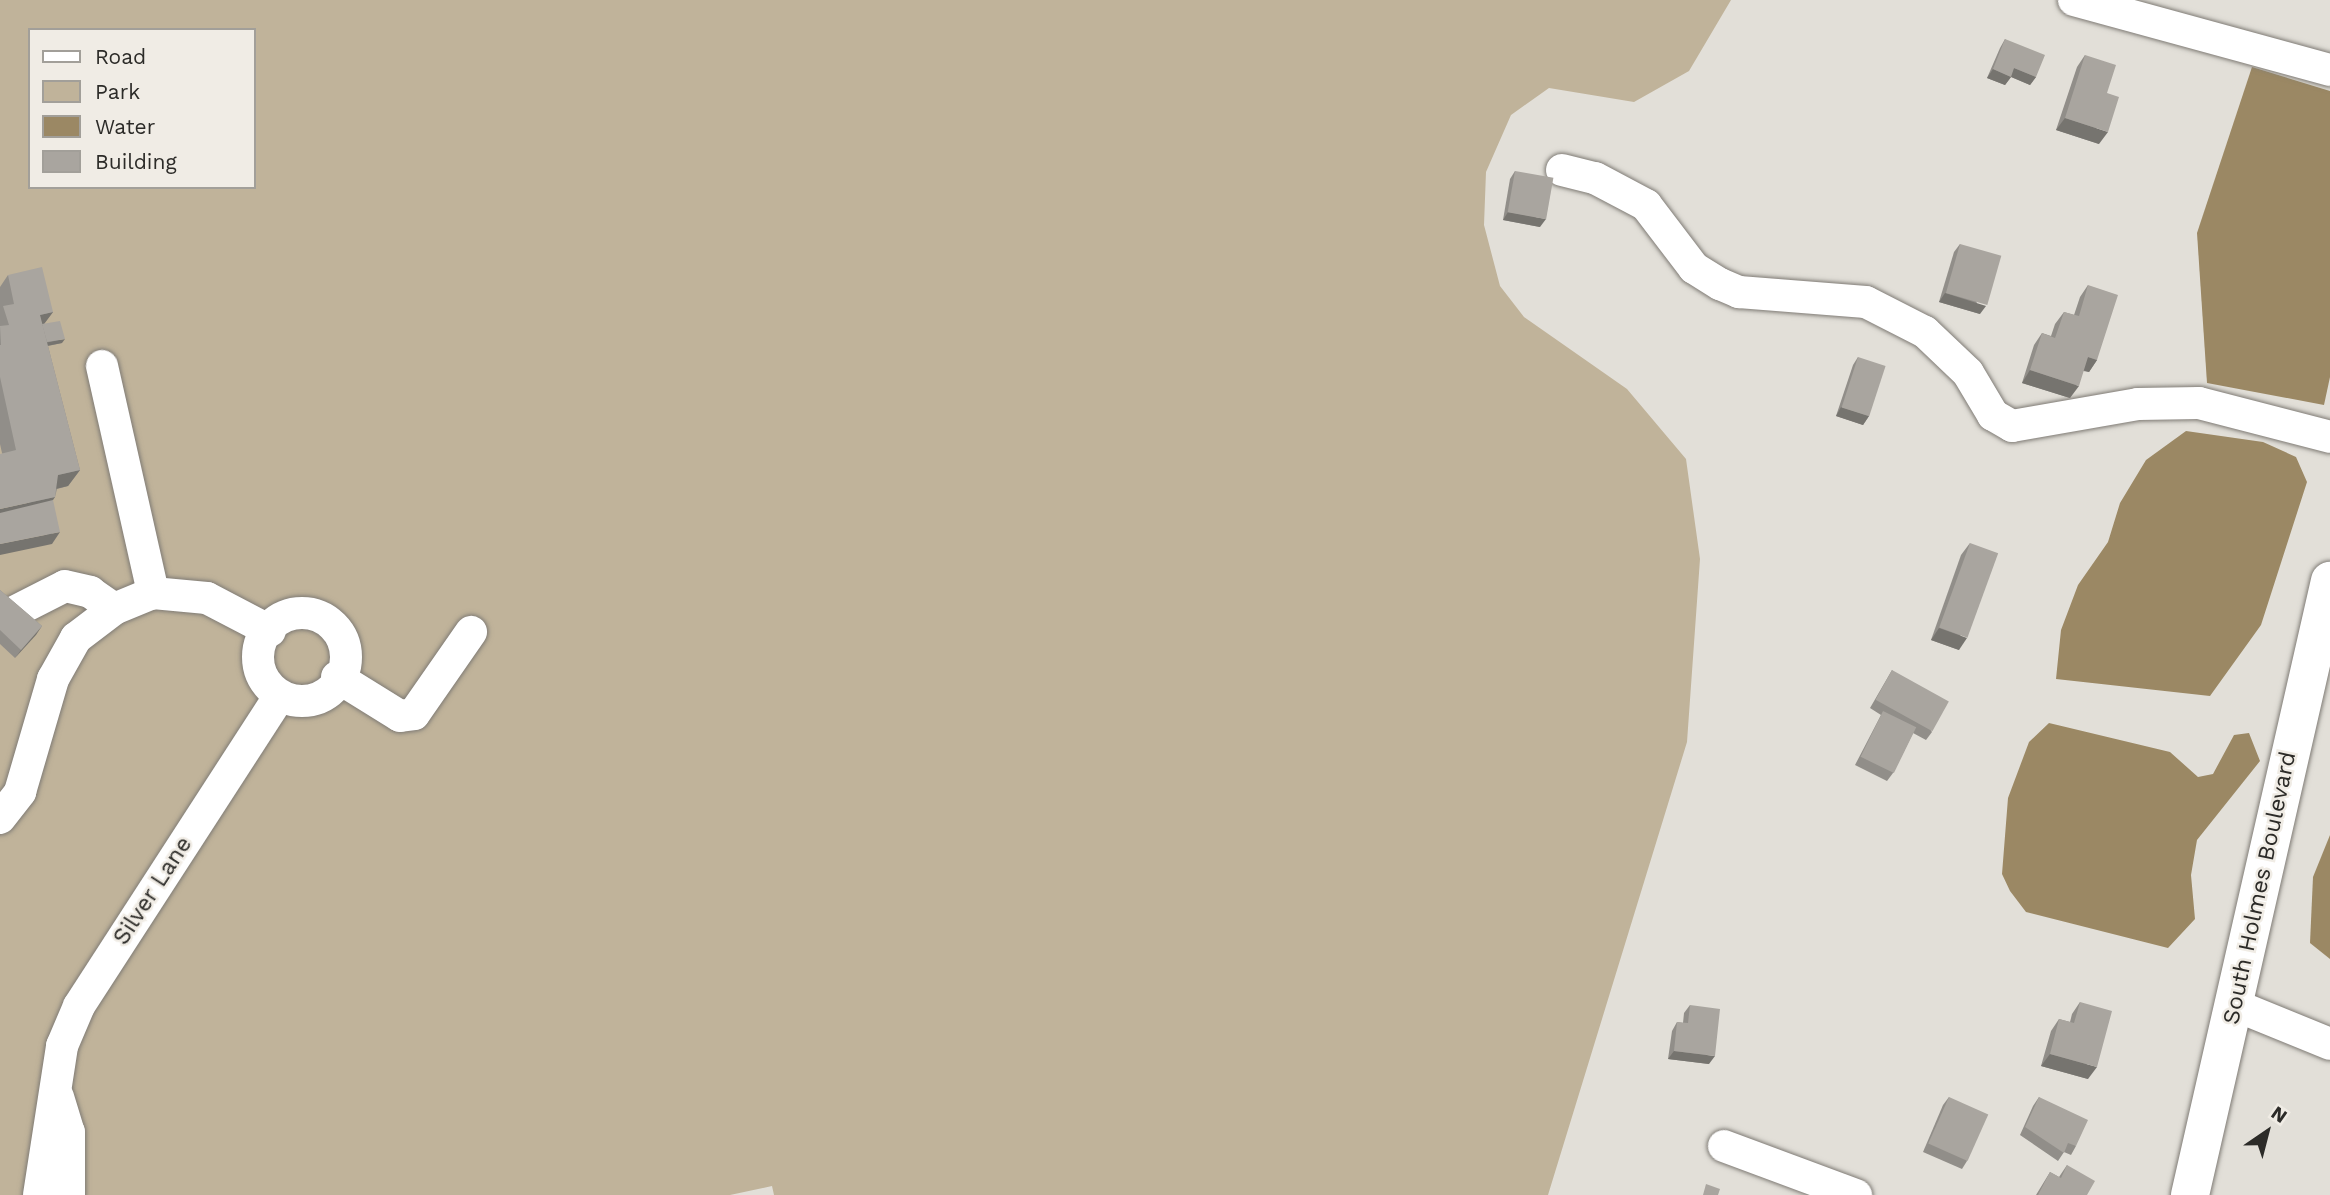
<!DOCTYPE html>
<html>
<head>
<meta charset="utf-8">
<style>
  body { margin:0 }
  #map { position:relative; width:2330px; height:1195px; overflow:hidden; background:#e2dfd8; font-family:"Work Sans",sans-serif }
  div>[style] { position:absolute }
  .green>* { inset:0; background:#c0b39a }
  .water>* { inset:0; background:#9b8864 }
  .roads { filter:drop-shadow(0 0 2px #7f7b75) drop-shadow(0 0 2px #7f7b75) }
  .minor>* { height:32px; margin:-16px; padding:0 16px; transform-origin:16px; border-radius:16px; background:#fff }
  .minor>.ring { margin:-16px; padding:0; box-sizing:content-box; background:none; border:32px solid #fff; border-radius:50% }
  .major>* { height:38px; margin:-19px; padding:0 19px; transform-origin:19px; border-radius:19px; background:#fff }
  .wall>* { inset:0; background:#918e89 }
  .shaded-wall>* { inset:0; background:#76746f }
  .building>* { inset:0; background:#a9a59f; transform-origin:0 0 }
  span { translate:-50% -50%; white-space:nowrap; text-align:center; line-height:1.15; -webkit-text-stroke:5px #f0ece5; paint-order:stroke }
  .street-label { font-size:23px; color:#2c2b28 }
  .legend { position:absolute; left:28px; top:28px; width:228px; height:161px; box-sizing:border-box; background:#f0ece5; border:2px solid #a29f99; margin:0; padding:9px 12px; list-style:none; font-size:21px; color:#2c2b28 }
  .legend li { display:flex; align-items:center; gap:14px; height:35px }
  .legend b { width:35px; border:2px solid #a29f99 }
  .north { position:absolute; left:2232px; top:1097px; width:70px; height:70px; -webkit-text-stroke:5px #f0ece5; paint-order:stroke; rotate:35deg; font-size:19px; font-weight:700; line-height:28px; text-align:center; color:#2c2b28 }
  .north::after { content:''; display:block; margin:auto; width:24px; height:32px; background:#2c2b28; clip-path:polygon(50% 0,100% 100%,50% 72%,0 100%) }
</style>
</head>
<body>
<div id="map">
  <div class="green">
    <i style="clip-path:polygon(evenodd,0 0,1731px 0,1689px 71px,1634px 102px,1549px 88px,1511px 115px,1486px 172px,1484px 225px,1500px 286px,1524px 317px,1627px 389px,1686px 459px,1700px 559px,1687px 742px,1548px 1195px,774px 1195px,772px 1186px,730px 1195px,0 1195px,0 0,30px 30px,254px 30px,254px 187px,30px 187px,30px 30px)"></i>
  </div>
  <div class="water">
    <i style="clip-path:polygon(2252px 67px,2330px 91px,2330px 377px,2324px 405px,2207px 383px,2197px 233px)"></i>
    <i style="clip-path:polygon(2186px 431px,2263px 442px,2296px 457px,2307px 482px,2261px 625px,2210px 696px,2056px 679px,2061px 630px,2078px 585px,2108px 542px,2120px 503px,2146px 460px)"></i>
    <i style="clip-path:polygon(2049px 723px,2170px 752px,2198px 777px,2213px 774px,2234px 735px,2249px 733px,2260px 761px,2197px 840px,2191px 875px,2195px 919px,2168px 948px,2026px 912px,2010px 891px,2002px 874px,2008px 798px,2029px 742px)"></i>
    <i style="clip-path:polygon(2330px 835px,2330px 959px,2310px 943px,2313px 877px)"></i>
  </div>
  <div class="roads">
    <div class="minor">
      <i style="left:2074px;top:0;width:265px;rotate:15.3deg"></i>
      <i style="left:1562px;top:170px;width:34px;rotate:14deg"></i>
      <i style="left:1595px;top:178px;width:58px;rotate:27.9deg"></i>
      <i style="left:1646px;top:205px;width:79px;rotate:52.7deg"></i>
      <i style="left:1694px;top:268px;width:31px;rotate:32deg"></i>
      <i style="left:1720px;top:284px;width:21px;rotate:23deg"></i>
      <i style="left:1739px;top:292px;width:127px;rotate:4.5deg"></i>
      <i style="left:1866px;top:302px;width:66px;rotate:27deg"></i>
      <i style="left:1925px;top:332px;width:59px;rotate:43.6deg"></i>
      <i style="left:1968px;top:373px;width:49px;rotate:59.2deg"></i>
      <i style="left:1993px;top:415px;width:22px;rotate:30deg"></i>
      <i style="left:2012px;top:426px;width:128px;rotate:-9.9deg"></i>
      <i style="left:2138px;top:404px;width:61px;rotate:-0.9deg"></i>
      <i style="left:2199px;top:403px;width:135px;rotate:14.5deg"></i>
      <i style="left:102px;top:366px;width:233px;rotate:77.3deg"></i>
      <i style="left:12px;top:613px;width:59px;rotate:-27deg"></i>
      <i style="left:65px;top:586px;width:26px;rotate:13deg"></i>
      <i style="left:90px;top:592px;width:29px;rotate:35deg"></i>
      <i class="ring" style="left:258px;top:613px;width:56px;height:56px"></i>
      <i style="left:337px;top:677px;width:74px;rotate:31.8deg"></i>
      <i style="left:400px;top:716px;width:14px;rotate:-8deg"></i>
      <i style="left:414px;top:714px;width:100px;rotate:-55.2deg"></i>
      <i style="left:0;top:818px;width:33px;rotate:-52deg"></i>
      <i style="left:20px;top:792px;width:118px;rotate:-73.7deg"></i>
      <i style="left:53px;top:679px;width:47px;rotate:-60.7deg"></i>
      <i style="left:76px;top:638px;width:48px;rotate:-37.3deg"></i>
      <i style="left:114px;top:609px;width:42px;rotate:-22.3deg"></i>
      <i style="left:153px;top:593px;width:54px;rotate:5.3deg"></i>
      <i style="left:207px;top:598px;width:71px;rotate:27.6deg"></i>
      <i style="left:2237px;top:1006px;width:100px;rotate:22.2deg"></i>
      <i style="left:58px;top:1097px;width:37px;rotate:73deg"></i>
      <i style="left:69px;top:1132px;width:63px;rotate:90deg"></i>
      <i style="left:1724px;top:1146px;width:141px;rotate:20.4deg"></i>
      <i style="left:39px;top:1195px;width:151px;rotate:-81.2deg"></i>
      <i style="left:62px;top:1046px;width:43px;rotate:-67deg"></i>
      <i style="left:79px;top:1006px;width:368px;rotate:-57.1deg"></i>
    </div>
    <div class="major">
      <i style="left:2190px;top:1195px;width:630px;rotate:-77.16deg"></i>
    </div>
  </div>
  <div class="wall">
    <i style="clip-path:polygon(2005px 39px,2036px 77px,2030px 85px,2011px 77px,2005px 85px,1987px 78px,2000px 48px)"></i>
    <i style="clip-path:polygon(2085px 55px,2099px 144px,2056px 130px,2077px 67px)"></i>
    <i style="clip-path:polygon(1515px 171px,1540px 227px,1503px 220px,1510px 179px)"></i>
    <i style="clip-path:polygon(1960px 244px,1980px 314px,1939px 302px,1954px 252px)"></i>
    <i style="clip-path:polygon(8px 275px,53px 312px,44px 324px,62px 343px,48px 346px,80px 470px,68px 486px,57px 489px,55px 497px,53px 500px,52px 544px,2px 453px,0 444px,0 287px)"></i>
    <i style="clip-path:polygon(2088px 285px,2097px 360px,2089px 372px,2083px 371px,2070px 398px,2022px 383px,2034px 345px,2042px 333px,2051px 336px,2055px 324px,2064px 312px,2074px 315px,2080px 297px)"></i>
    <i style="clip-path:polygon(1858px 357px,1869px 416px,1863px 425px,1836px 416px,1853px 365px)"></i>
    <i style="clip-path:polygon(1970px 543px,1959px 650px,1931px 640px,1961px 555px)"></i>
    <i style="clip-path:polygon(0 590px,42px 626px,15px 658px,0 644px)"></i>
    <i style="clip-path:polygon(1892px 670px,1932px 732px,1926px 740px,1913px 733px,1893px 773px,1887px 781px,1855px 765px,1881px 715px,1870px 708px)"></i>
    <i style="clip-path:polygon(2080px 1002px,2088px 1079px,2041px 1066px,2051px 1031px,2059px 1019px,2070px 1022px,2072px 1014px)"></i>
    <i style="clip-path:polygon(1690px 1005px,1709px 1064px,1668px 1059px,1672px 1031px,1677px 1022px,1683px 1023px,1684px 1013px)"></i>
    <i style="clip-path:polygon(1949px 1097px,1967px 1161px,1962px 1169px,1923px 1152px,1943px 1105px)"></i>
    <i style="clip-path:polygon(2039px 1097px,2076px 1146px,2071px 1155px,2064px 1152px,2058px 1161px,2020px 1135px,2033px 1106px)"></i>
    <i style="clip-path:polygon(2067px 1165px,2087px 1195px,2036px 1195px,2050px 1172px,2059px 1177px)"></i>
  </div>
  <div class="shaded-wall">
    <i style="clip-path:polygon(2014px 68px,2036px 77px,2030px 85px,2009px 76px)"></i>
    <i style="clip-path:polygon(1993px 69px,2011px 77px,2005px 85px,1987px 78px)"></i>
    <i style="clip-path:polygon(2065px 118px,2108px 132px,2099px 144px,2056px 130px)"></i>
    <i style="clip-path:polygon(1508px 212px,1546px 219px,1540px 227px,1503px 220px)"></i>
    <i style="clip-path:polygon(1945px 293px,1986px 306px,1980px 314px,1939px 302px)"></i>
    <i style="clip-path:polygon(53px 312px,41px 328px,40px 315px)"></i>
    <i style="clip-path:polygon(65px 339px,62px 343px,36px 348px,39px 344px)"></i>
    <i style="clip-path:polygon(2088px 357px,2097px 360px,2089px 372px,2079px 369px)"></i>
    <i style="clip-path:polygon(2030px 370px,2079px 386px,2070px 398px,2022px 383px)"></i>
    <i style="clip-path:polygon(1841px 407px,1869px 416px,1863px 425px,1836px 416px)"></i>
    <i style="clip-path:polygon(80px 470px,68px 486px,47px 491px,58px 475px)"></i>
    <i style="clip-path:polygon(55px 497px,44px 512px,0 523px,0 509px)"></i>
    <i style="clip-path:polygon(60px 532px,52px 544px,0 555px,0 544px)"></i>
    <i style="clip-path:polygon(42px 626px,36px 635px,15px 658px,21px 650px)"></i>
    <i style="clip-path:polygon(1939px 628px,1967px 638px,1959px 650px,1931px 640px)"></i>
    <i style="clip-path:polygon(1674px 1051px,1715px 1056px,1709px 1064px,1668px 1059px)"></i>
    <i style="clip-path:polygon(2050px 1054px,2097px 1067px,2088px 1079px,2041px 1066px)"></i>
  </div>
  <div class="building">
    <i style="clip-path:polygon(2005px 39px,2045px 55px,2036px 77px,2014px 68px,2011px 77px,1993px 69px)"></i>
    <i style="clip-path:polygon(2085px 55px,2116px 65px,2107px 93px,2119px 97px,2108px 132px,2065px 118px)"></i>
    <i style="left:1515px;top:171px;width:39px;height:42px;rotate:10deg"></i>
    <i style="left:1960px;top:244px;width:43px;height:51px;rotate:16deg"></i>
    <i style="clip-path:polygon(42px 267px,53px 312px,40px 315px,80px 470px,58px 475px,55px 497px,0 509px,0 454px,16px 450px,0 377px,0 345px,1px 345px,0 326px,9px 325px,3px 306px,14px 304px,8px 275px)"></i>
    <i style="clip-path:polygon(2088px 285px,2118px 295px,2097px 360px,2088px 357px,2079px 386px,2030px 370px,2042px 333px,2055px 338px,2064px 312px,2079px 316px)"></i>
    <i style="clip-path:polygon(60px 321px,65px 339px,47px 342px,42px 324px)"></i>
    <i style="left:1858px;top:357px;width:29px;height:53px;rotate:18deg"></i>
    <i style="clip-path:polygon(53px 500px,60px 532px,0 544px,0 513px)"></i>
    <i style="left:1970px;top:543px;width:30px;height:90px;rotate:20deg"></i>
    <i style="clip-path:polygon(0 590px,42px 626px,21px 650px,0 630px)"></i>
    <i style="left:1892px;top:670px;width:65px;height:34px;rotate:29deg"></i>
    <i style="left:1883px;top:711px;width:37px;height:51px;rotate:26deg"></i>
    <i style="clip-path:polygon(2080px 1002px,2112px 1011px,2097px 1067px,2050px 1054px,2059px 1019px,2074px 1023px)"></i>
    <i style="clip-path:polygon(1690px 1005px,1720px 1009px,1715px 1056px,1674px 1051px,1677px 1022px,1688px 1023px)"></i>
    <i style="left:1949px;top:1097px;width:43px;height:51px;rotate:24deg"></i>
    <i style="clip-path:polygon(2039px 1097px,2088px 1120px,2076px 1146px,2068px 1143px,2064px 1153px,2025px 1127px)"></i>
    <i style="clip-path:polygon(2067px 1165px,2095px 1181px,2087px 1195px,2038px 1195px,2050px 1172px,2061px 1178px)"></i>
    <i style="clip-path:polygon(1706px 1184px,1720px 1189px,1718px 1195px,1703px 1195px)"></i>
  </div>
  <div class="street-label">
    <span style="left:2260px;top:888px;rotate:-78deg">South Holmes Boulevard</span>
    <span style="left:153px;top:891px;rotate:-57deg">Silver Lane</span>
  </div>
  <ul class="legend">
  <li><b style="height:9px;background:#fff"></b>Road</li>
  <li><b style="height:19px;background:#c0b39a"></b>Park</li>
  <li><b style="height:19px;background:#9b8864"></b>Water</li>
  <li><b style="height:19px;background:#a9a59f"></b>Building</li>
  </ul>
  <div class="north">N</div>
</div>
</body>
</html>
